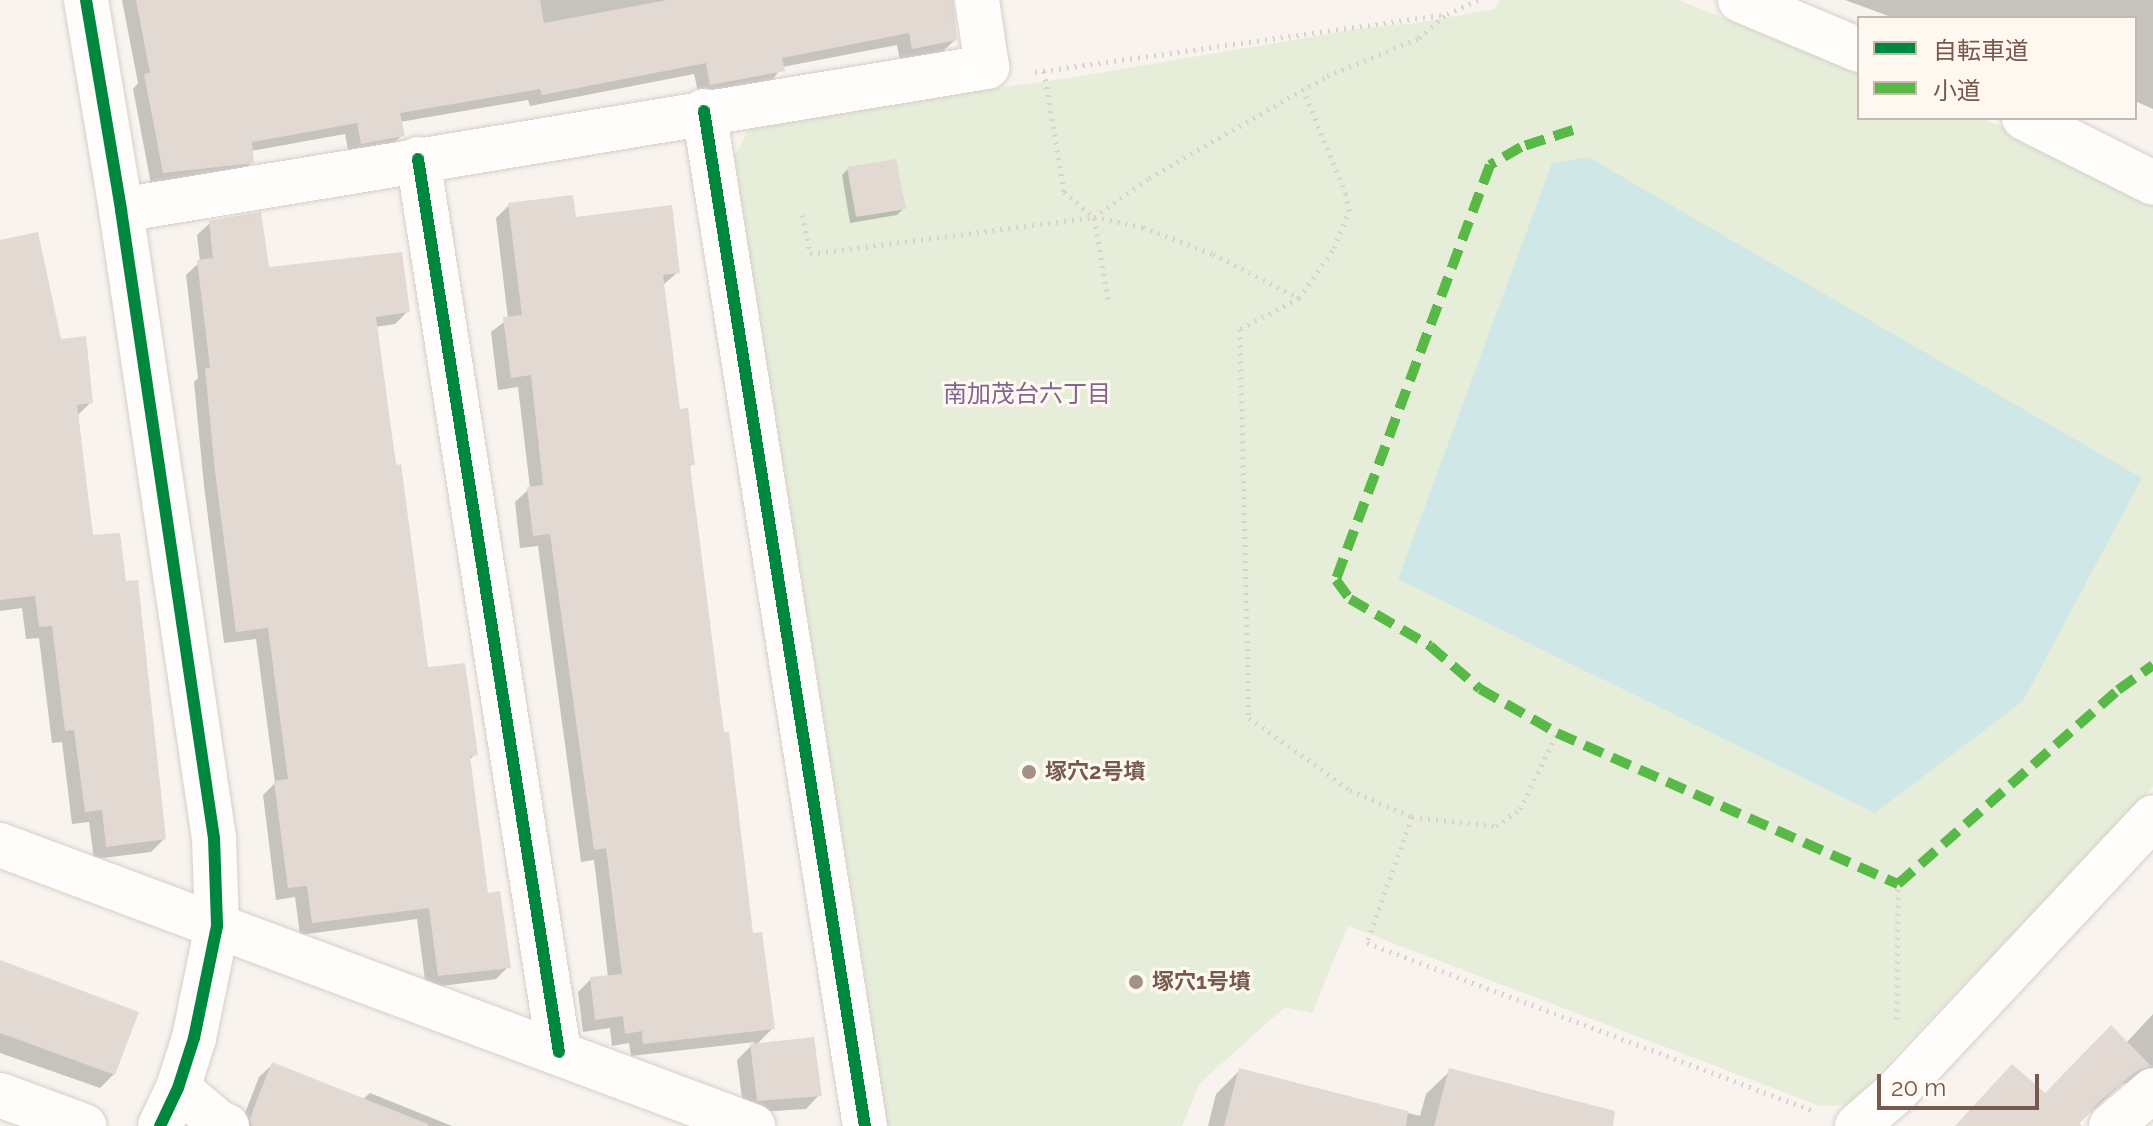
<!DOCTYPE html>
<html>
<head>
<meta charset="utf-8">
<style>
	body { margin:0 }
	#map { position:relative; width:2153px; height:1126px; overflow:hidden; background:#f8f3ee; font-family:Raleway,"Noto Sans JP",sans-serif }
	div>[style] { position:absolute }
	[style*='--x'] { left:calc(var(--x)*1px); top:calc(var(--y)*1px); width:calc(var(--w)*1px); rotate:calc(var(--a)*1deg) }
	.green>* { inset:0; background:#e6eed9 }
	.water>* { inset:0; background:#d0e7e8 }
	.shadow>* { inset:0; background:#0003 }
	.building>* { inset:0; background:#e2d9d3 }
	.path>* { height:5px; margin-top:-2.5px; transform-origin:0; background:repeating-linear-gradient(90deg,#dad2cf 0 2px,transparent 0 8px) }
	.roads { filter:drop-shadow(0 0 2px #d5cfc9) drop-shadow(0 0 2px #d5cfc9) }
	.street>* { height:44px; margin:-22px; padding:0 22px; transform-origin:22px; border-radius:22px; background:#fefdfc }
	.secondary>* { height:44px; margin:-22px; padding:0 22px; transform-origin:22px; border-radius:22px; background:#fefdfc }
	.quiet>* { height:10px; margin-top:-5px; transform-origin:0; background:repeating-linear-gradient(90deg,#58b947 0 20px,transparent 0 30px) }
	.cycleway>* { height:12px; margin:-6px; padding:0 6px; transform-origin:6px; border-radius:6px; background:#00873e }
	.dots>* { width:22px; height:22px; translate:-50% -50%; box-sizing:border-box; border:4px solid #fef8f0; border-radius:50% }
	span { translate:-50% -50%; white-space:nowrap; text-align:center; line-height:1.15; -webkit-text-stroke:6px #fef8f0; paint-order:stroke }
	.poi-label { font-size:22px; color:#765a4e; font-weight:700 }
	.left { translate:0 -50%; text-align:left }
	.neighbourhood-label { font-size:24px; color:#806691 }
	.legend { position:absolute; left:1857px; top:16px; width:280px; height:104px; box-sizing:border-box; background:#fef8f0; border:2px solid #c8b9af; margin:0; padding:10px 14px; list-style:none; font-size:24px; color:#765a4e }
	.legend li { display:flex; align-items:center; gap:16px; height:40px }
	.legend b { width:40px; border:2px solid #c8b9af }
	.scale { position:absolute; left:1877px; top:1074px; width:162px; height:36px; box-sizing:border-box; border:4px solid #765a4e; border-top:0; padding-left:10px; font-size:24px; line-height:28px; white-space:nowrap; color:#765a4e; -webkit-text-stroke:6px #fef8f0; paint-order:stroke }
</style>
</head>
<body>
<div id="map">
	<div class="green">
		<i style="clip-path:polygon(1499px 0,1678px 0,1859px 71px,1859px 118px,1981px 118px,2041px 142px,2153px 204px,2153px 787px,1848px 1105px,1820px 1106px,1348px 926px,1312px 1013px,1285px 1007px,1200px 1083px,1182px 1126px,883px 1126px,866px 985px,734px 157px,753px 121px,1063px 79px,1364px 28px,1416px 23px,1495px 9px)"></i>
	</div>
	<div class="water">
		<i style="clip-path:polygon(1588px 157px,2142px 478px,2023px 701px,1875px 813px,1398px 579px,1552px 163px)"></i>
	</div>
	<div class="shadow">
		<i style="clip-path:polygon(122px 0,948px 0,955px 40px,942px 52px,900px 60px,897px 45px,782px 67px,770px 83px,699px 96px,694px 74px,530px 106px,528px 100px,400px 122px,402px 135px,390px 148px,349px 155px,345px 134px,251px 151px,252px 162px,240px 174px,151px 184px,133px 89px,138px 83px)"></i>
		<i style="clip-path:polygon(1845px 0,2153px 0,2153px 109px,2135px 101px,2135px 18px,1894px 18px)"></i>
		<i style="clip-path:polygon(848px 169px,903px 209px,897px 215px,850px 223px,842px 175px)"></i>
		<i style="clip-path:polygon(509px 205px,574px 219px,678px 272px,663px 285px,678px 411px,693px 464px,688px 468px,723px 734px,752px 935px,773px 1028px,755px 1046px,819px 1095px,806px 1109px,744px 1113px,737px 1060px,755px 1042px,631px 1056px,629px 1043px,612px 1046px,610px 1028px,583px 1032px,578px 992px,591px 979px,608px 977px,594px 860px,581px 862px,538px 546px,520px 548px,515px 502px,530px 488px,518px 387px,498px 390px,491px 332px,508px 319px,496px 218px)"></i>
		<i style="clip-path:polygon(210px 223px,267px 269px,408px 311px,395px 324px,375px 327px,427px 669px,475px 754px,469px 760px,486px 895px,508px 967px,496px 979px,426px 988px,417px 919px,300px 935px,295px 897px,276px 900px,263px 795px,275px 783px,256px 639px,224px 643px,204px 486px,194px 382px,198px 378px,186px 275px,200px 262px,197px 235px)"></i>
		<i style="clip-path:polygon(0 242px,91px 402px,78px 415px,92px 538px,164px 839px,151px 852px,94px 859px,89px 822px,72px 824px,62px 742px,52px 743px,39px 638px,26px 639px,22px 608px,0 611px)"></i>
		<i style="clip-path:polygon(0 963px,114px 1074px,100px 1088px,0 1053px)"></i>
		<i style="clip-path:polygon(2153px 1014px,2153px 1068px,2142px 1079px,2122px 1084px,2075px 1126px,1958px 1126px,2045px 1096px,2126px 1043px)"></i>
		<i style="clip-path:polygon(273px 1064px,362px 1100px,370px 1093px,452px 1126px,240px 1126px,259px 1077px)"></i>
		<i style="clip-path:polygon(1240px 1070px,1420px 1116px,1426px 1094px,1450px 1071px,1605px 1126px,1208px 1126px,1216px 1094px)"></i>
	</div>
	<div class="building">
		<i style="clip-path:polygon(136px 0,540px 0,544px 23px,667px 0,953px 0,957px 40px,912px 49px,909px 33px,782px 58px,785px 71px,710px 85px,706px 63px,542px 95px,540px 89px,400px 113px,405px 136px,361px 144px,357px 123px,252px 142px,254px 163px,163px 173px,144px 74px,150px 73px)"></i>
		<i style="clip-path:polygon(896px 159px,906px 209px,856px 217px,847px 167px)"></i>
		<i style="clip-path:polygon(573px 195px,576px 217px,672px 205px,680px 273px,663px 275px,680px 409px,688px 408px,695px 465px,690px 465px,724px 732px,729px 732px,753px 933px,762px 932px,775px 1029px,643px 1044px,642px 1031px,625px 1034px,623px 1016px,595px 1020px,590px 977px,622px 974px,606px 848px,594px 850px,550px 534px,533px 536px,527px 487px,543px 485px,531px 375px,511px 378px,503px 317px,522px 315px,508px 203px)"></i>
		<i style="clip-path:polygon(261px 212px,269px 267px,402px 252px,410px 312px,376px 317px,396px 465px,401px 464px,428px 667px,465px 663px,478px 755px,470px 756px,488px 893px,500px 891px,511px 968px,438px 976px,429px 908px,312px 923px,307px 886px,288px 888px,274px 781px,288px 779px,268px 628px,236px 632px,215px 472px,205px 368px,210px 368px,197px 260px,213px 258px,209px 221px)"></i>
		<i style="clip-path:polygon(38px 232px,61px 339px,86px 336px,93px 403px,77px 405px,93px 535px,120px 533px,126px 581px,138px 580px,166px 839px,106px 847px,102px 810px,85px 812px,74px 730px,65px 731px,52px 626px,39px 627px,35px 596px,0 600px,0 240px)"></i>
		<i style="clip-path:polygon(0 960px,139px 1012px,115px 1075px,0 1033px)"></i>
		<i style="clip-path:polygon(2111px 1025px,2151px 1066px,2137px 1071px,2100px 1101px,2079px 1124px,2082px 1126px,1955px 1126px,2012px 1064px,2045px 1093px)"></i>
		<i style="clip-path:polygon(814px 1037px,822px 1096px,757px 1101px,750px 1044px)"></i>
		<i style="clip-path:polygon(272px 1062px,428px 1124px,428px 1126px,252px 1126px,250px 1118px)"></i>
		<i style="clip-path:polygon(1239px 1068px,1408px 1111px,1406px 1126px,1224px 1126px)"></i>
		<i style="clip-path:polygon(1449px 1068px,1615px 1111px,1613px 1126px,1434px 1126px)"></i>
	</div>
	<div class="path">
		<i style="--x:1044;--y:71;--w:123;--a:80.6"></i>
		<i style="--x:1064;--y:192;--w:39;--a:40"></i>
		<i style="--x:1035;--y:72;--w:416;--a:-8"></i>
		<i style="--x:1447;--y:14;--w:35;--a:-24"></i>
		<i style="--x:802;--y:215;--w:40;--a:78"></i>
		<i style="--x:810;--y:254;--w:286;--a:-7.4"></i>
		<i style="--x:1094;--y:217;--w:67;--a:-35.3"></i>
		<i style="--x:1149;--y:178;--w:205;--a:-29.8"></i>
		<i style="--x:1327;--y:76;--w:100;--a:-22.4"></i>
		<i style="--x:1419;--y:38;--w:37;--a:-41"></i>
		<i style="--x:1299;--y:298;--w:67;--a:152.3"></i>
		<i style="--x:1240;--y:329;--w:389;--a:88.7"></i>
		<i style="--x:1249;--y:718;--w:124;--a:35.5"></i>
		<i style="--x:1350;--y:790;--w:68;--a:23.5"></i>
		<i style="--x:1412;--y:817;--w:84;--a:6.1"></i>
		<i style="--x:1496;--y:826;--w:29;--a:-35"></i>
		<i style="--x:1520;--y:809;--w:85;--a:-64"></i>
		<i style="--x:1108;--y:299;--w:83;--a:-99.7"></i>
		<i style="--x:1094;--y:217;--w:50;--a:11.5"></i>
		<i style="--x:1143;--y:227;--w:75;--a:21.1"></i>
		<i style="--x:1213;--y:254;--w:97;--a:27.1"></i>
		<i style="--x:1299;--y:298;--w:61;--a:-55"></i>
		<i style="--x:1334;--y:248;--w:40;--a:-68"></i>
		<i style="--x:1349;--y:211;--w:17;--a:-100"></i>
		<i style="--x:1346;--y:194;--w:113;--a:-112.3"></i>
		<i style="--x:1412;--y:817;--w:134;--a:109.7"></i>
		<i style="--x:1367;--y:943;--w:474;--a:20.6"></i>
		<i style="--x:1897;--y:1019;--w:135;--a:-89.6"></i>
	</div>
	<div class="roads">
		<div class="street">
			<i style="--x:86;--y:0;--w:213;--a:80.5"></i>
			<i style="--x:121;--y:210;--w:635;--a:81.58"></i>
			<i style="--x:214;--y:838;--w:88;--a:88"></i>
			<i style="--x:217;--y:926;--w:114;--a:101.6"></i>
			<i style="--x:194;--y:1038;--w:52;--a:107.7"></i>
			<i style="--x:178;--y:1088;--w:42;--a:115.3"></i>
			<i style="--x:1740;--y:0;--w:129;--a:22.8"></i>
			<i style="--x:704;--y:111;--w:1028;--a:80.99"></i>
			<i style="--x:2024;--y:118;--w:144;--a:26.7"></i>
			<i style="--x:418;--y:159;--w:904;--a:81.03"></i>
			<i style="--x:121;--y:210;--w:878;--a:-9.38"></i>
			<i style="--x:987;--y:67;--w:68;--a:-98.5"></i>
			<i style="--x:0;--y:845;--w:804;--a:20.46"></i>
			<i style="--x:178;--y:1088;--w:52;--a:40.4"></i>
			<i style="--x:218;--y:1122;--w:10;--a:24"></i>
			<i style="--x:1857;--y:1126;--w:52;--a:-41.1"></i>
			<i style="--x:1896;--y:1092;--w:376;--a:-46.9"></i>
			<i style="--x:2111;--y:1126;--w:55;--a:-40.6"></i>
		</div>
		<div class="secondary">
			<i style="--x:0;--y:1095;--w:90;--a:20.3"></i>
		</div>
	</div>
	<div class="quiet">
		<i style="--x:1573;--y:130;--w:55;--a:161.9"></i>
		<i style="--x:1521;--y:147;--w:36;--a:150"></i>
		<i style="--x:1490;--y:165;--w:443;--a:110.4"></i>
		<i style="--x:1336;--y:580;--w:24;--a:54"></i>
		<i style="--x:1350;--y:599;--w:93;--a:30.4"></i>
		<i style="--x:1430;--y:646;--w:66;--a:40.7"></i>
		<i style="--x:1480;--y:689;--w:89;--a:29.7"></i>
		<i style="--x:1557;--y:733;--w:373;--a:23.9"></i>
		<i style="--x:1898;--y:884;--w:293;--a:-41.4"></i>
		<i style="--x:2118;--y:690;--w:43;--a:-35.5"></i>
	</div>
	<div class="cycleway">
		<i style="--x:86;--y:0;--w:213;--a:80.5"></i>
		<i style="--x:121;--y:210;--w:635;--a:81.58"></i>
		<i style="--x:214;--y:838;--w:88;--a:88"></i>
		<i style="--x:217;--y:926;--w:114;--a:101.6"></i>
		<i style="--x:194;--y:1038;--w:52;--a:107.7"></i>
		<i style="--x:178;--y:1088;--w:42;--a:115.3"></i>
		<i style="--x:704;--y:111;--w:1028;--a:80.99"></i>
		<i style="--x:418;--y:159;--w:904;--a:81.03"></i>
	</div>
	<div class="dots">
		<i style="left:1029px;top:772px;background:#a49086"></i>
		<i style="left:1136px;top:982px;background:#a49086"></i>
	</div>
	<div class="poi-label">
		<span class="left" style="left:1045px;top:772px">塚穴2号墳</span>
		<span class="left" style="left:1152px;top:982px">塚穴1号墳</span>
	</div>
	<div class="neighbourhood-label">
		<span style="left:1027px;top:394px">南加茂台六丁目</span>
	</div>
	<ul class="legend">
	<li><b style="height:10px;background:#00873e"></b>自転車道</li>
	<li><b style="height:10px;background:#58b947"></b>小道</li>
	</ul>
	<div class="scale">20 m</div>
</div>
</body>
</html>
